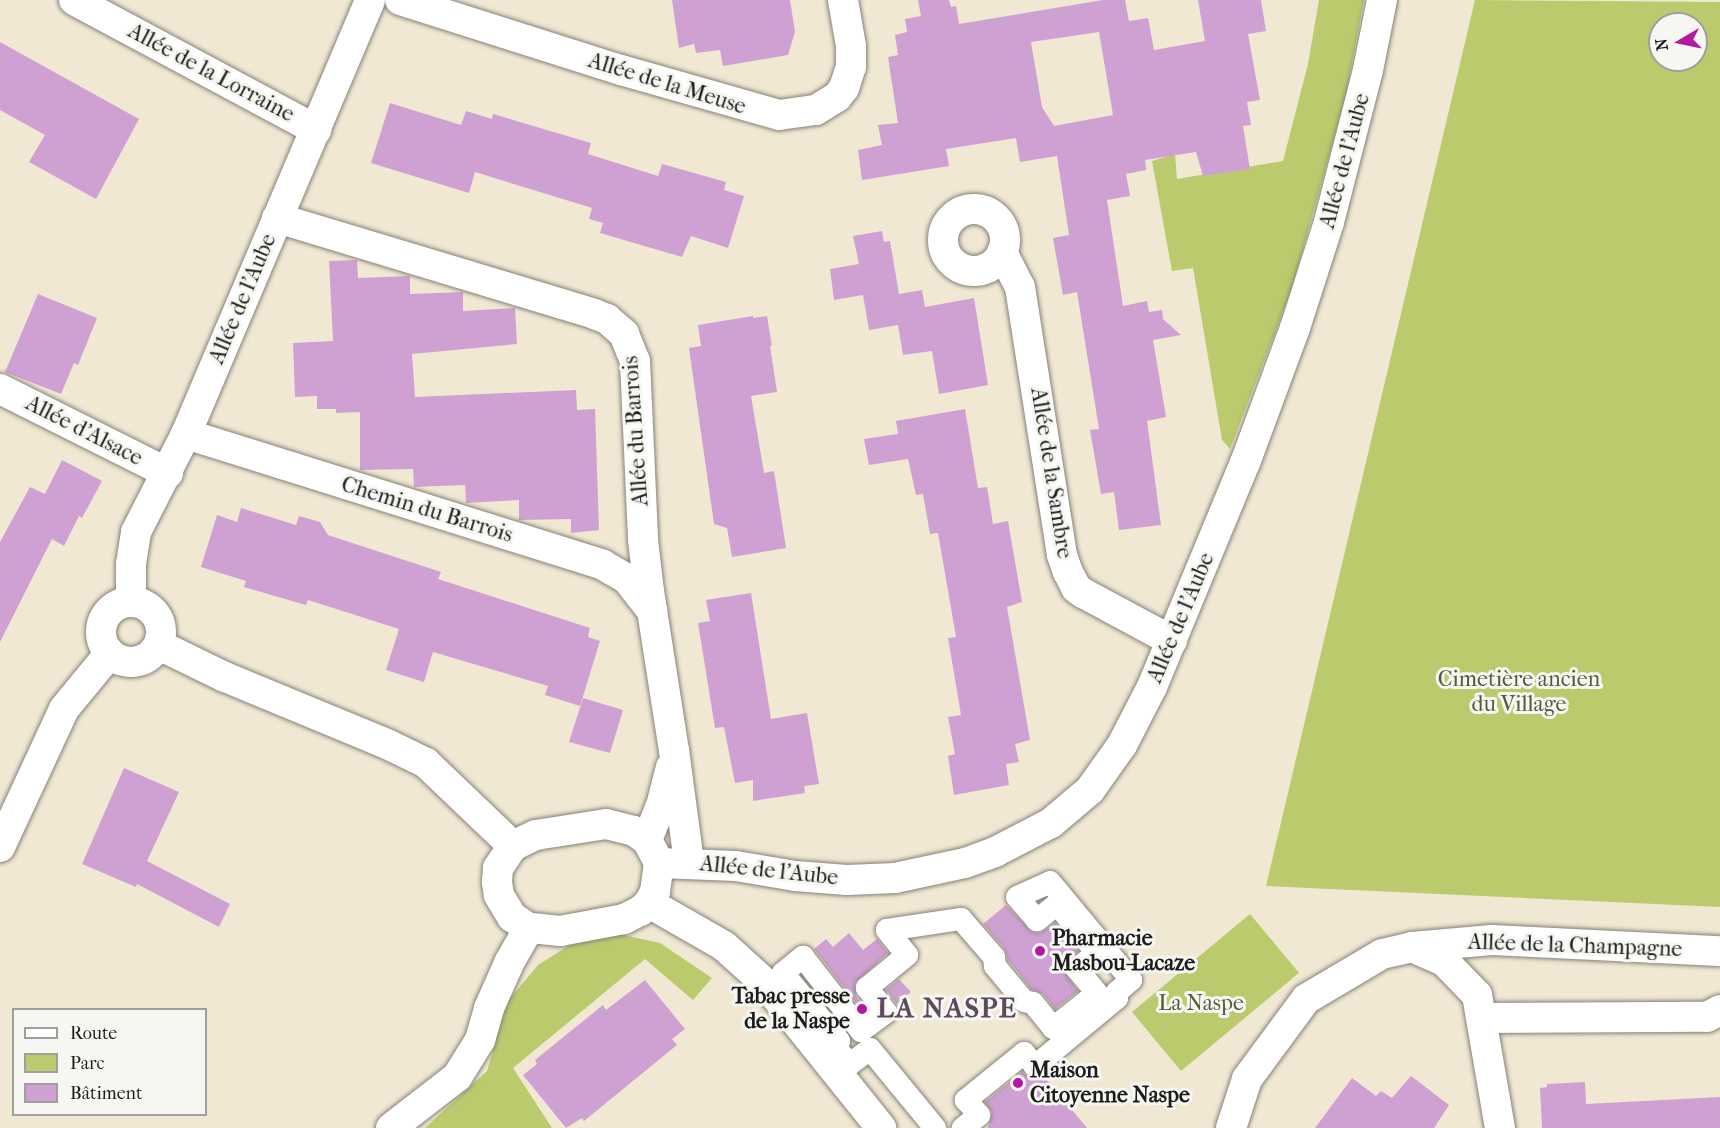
<!DOCTYPE html>
<html>
<head>
<meta charset="utf-8">
<style>
	body { margin:0 }
	#map { position:relative; width:1720px; height:1128px; overflow:hidden; background:#f1e8d4; font-family:"IM FELL French Canon",serif }
	div>[style] { position:absolute }
	[style*='--x'] { left:calc(var(--x)*1px); top:calc(var(--y)*1px); width:calc(var(--w)*1px); rotate:calc(var(--a)*1deg) }
	.green>* { inset:0; background:#bbca6d }
	.building>* { inset:0; background:#cfa1d2 }
	.roads { filter:drop-shadow(0 0 2px #868278) drop-shadow(0 0 2px #868278) }
	.pedestrian>* { height:22px; margin:-11px; padding:0 11px; transform-origin:11px; border-radius:11px; background:#fff }
	.minor>* { height:30px; margin:-15px; padding:0 15px; transform-origin:15px; border-radius:15px; background:#fff }
	.minor>.ring { margin:-15px; padding:0; box-sizing:content-box; background:none; border:30px solid #fff; border-radius:50% }
	.dots>* { width:16px; height:16px; translate:-50% -50%; box-sizing:border-box; border:3px solid #f6f6f2; border-radius:50% }
	span { translate:-50% -50%; white-space:nowrap; text-align:center; line-height:1.15; -webkit-text-stroke:6px #f6f6f2; paint-order:stroke }
	.street-label { font-size:22px; color:#1c1c1c }
	.park-label { font-size:22px; color:#545938 }
	.poi-label { font-size:22px; color:#1c1c1c; font-weight:700 }
	.left { translate:0 -50%; text-align:left }
	.right { translate:-100% -50%; text-align:right }
	.district-label { font-size:28px; color:#5b4b5c; font-weight:700; letter-spacing:1.5px }
	.legend { position:absolute; left:12px; top:1008px; width:195px; height:108px; box-sizing:border-box; background:#f6f6f2; border:2px solid #9f9f9c; margin:0; padding:8px 10px; list-style:none; font-size:18px; color:#1c1c1c }
	.legend li { display:flex; align-items:center; gap:12px; height:30px }
	.legend b { width:30px; border:2px solid #9f9f9c }
	.north { position:absolute; left:1648px; top:12px; width:60px; height:60px; box-sizing:border-box; background:#f6f6f2; border:2px solid #9f9f9c; border-radius:50%; rotate:261deg; font-size:16px; font-weight:700; line-height:24px; text-align:center; color:#1c1c1c }
	.north::after { content:''; display:block; margin:auto; width:21px; height:27px; background:#b5179e; clip-path:polygon(50% 0,100% 100%,50% 72%,0 100%) }
</style>
</head>
<body>
<div id="map">
	<div class="green">
		<i style="clip-path:polygon(1319px 0,1364px 0,1346px 95px,1292px 288px,1230px 449px,1222px 440px,1193px 268px,1172px 271px,1152px 161px,1175px 154px,1177px 179px,1283px 161px,1308px 64px)"></i>
		<i style="clip-path:polygon(evenodd,1475px 0,1720px 2px,1720px 907px,1266px 886px,1475px 0,1660px 24px,1696px 24px,1696px 60px,1660px 60px,1660px 24px)"></i>
		<i style="clip-path:polygon(1250px 914px,1299px 973px,1181px 1071px,1132px 1012px)"></i>
		<i style="clip-path:polygon(614px 933px,660px 943px,712px 978px,693px 1000px,645px 959px,513px 1068px,552px 1128px,425px 1128px,487px 1071px,507px 1002px,538px 965px,568px 946px)"></i>
	</div>
	<div class="building">
		<i style="clip-path:polygon(672px 0,790px 0,795px 32px,788px 55px,723px 66px,720px 50px,696px 53px,694px 44px,679px 48px)"></i>
		<i style="clip-path:polygon(evenodd,918px 0,949px 0,951px 7px,956px 6px,959px 24px,1103px 0,1125px 0,1129px 21px,1148px 18px,1154px 50px,1205px 41px,1198px 0,1261px 0,1266px 31px,1248px 34px,1260px 100px,1247px 102px,1251px 125px,1243px 126px,1250px 169px,1203px 176px,1196px 152px,1145px 160px,1146px 170px,1126px 174px,1130px 196px,1107px 200px,1123px 306px,1147px 301px,1149px 312px,1162px 310px,1163px 319px,1181px 335px,1153px 340px,1166px 417px,1147px 421px,1161px 525px,1119px 530px,1114px 492px,1101px 494px,1090px 430px,1099px 429px,1077px 292px,1063px 295px,1053px 238px,1069px 235px,1057px 156px,1020px 162px,1016px 138px,946px 149px,949px 166px,862px 180px,858px 150px,882px 145px,878px 125px,898px 123px,888px 57px,898px 55px,895px 35px,907px 32px,905px 19px,921px 16px,918px 0,1099px 32px,1113px 115px,1054px 126px,1042px 107px,1031px 42px,1099px 32px)"></i>
		<i style="clip-path:polygon(0 42px,139px 119px,96px 199px,29px 162px,45px 135px,0 110px)"></i>
		<i style="clip-path:polygon(390px 103px,461px 125px,466px 111px,492px 119px,493px 114px,591px 143px,588px 154px,658px 176px,662px 164px,726px 182px,724px 190px,744px 196px,728px 248px,691px 236px,682px 257px,600px 233px,603px 223px,589px 219px,592px 208px,475px 172px,469px 193px,371px 163px)"></i>
		<i style="clip-path:polygon(882px 231px,884px 242px,890px 241px,899px 294px,922px 290px,925px 307px,974px 298px,988px 385px,939px 394px,932px 351px,903px 355px,898px 325px,869px 330px,863px 295px,834px 300px,830px 269px,859px 264px,853px 236px)"></i>
		<i style="clip-path:polygon(357px 260px,358px 278px,410px 276px,410px 294px,463px 292px,463px 311px,515px 308px,517px 344px,412px 354px,415px 397px,576px 390px,577px 410px,595px 409px,599px 530px,571px 533px,571px 519px,519px 520px,519px 500px,466px 503px,465px 485px,414px 487px,413px 469px,360px 470px,360px 412px,336px 413px,336px 409px,317px 409px,317px 396px,295px 397px,293px 343px,333px 341px,329px 261px)"></i>
		<i style="clip-path:polygon(38px 294px,97px 318px,78px 365px,74px 363px,61px 394px,5px 372px)"></i>
		<i style="clip-path:polygon(753px 316px,753px 318px,767px 316px,772px 346px,770px 346px,777px 392px,751px 396px,764px 473px,774px 471px,786px 548px,732px 557px,727px 528px,714px 524px,689px 348px,701px 346px,698px 325px)"></i>
		<i style="clip-path:polygon(965px 409px,978px 488px,987px 487px,993px 524px,1008px 521px,1022px 602px,1007px 607px,1030px 740px,1015px 744px,1019px 762px,1006px 764px,1009px 785px,954px 795px,948px 756px,955px 754px,948px 717px,961px 715px,948px 638px,956px 637px,938px 533px,930px 534px,923px 494px,916px 495px,908px 459px,869px 465px,864px 439px,898px 434px,896px 421px)"></i>
		<i style="clip-path:polygon(62px 460px,102px 481px,82px 518px,79px 516px,64px 546px,52px 539px,0 642px,0 542px,30px 487px,45px 494px)"></i>
		<i style="clip-path:polygon(241px 508px,296px 525px,299px 516px,320px 522px,328px 535px,441px 572px,438px 579px,590px 628px,588px 637px,600px 641px,580px 706px,545px 695px,548px 686px,433px 652px,424px 682px,386px 670px,399px 629px,308px 600px,306px 605px,244px 587px,246px 581px,201px 567px,217px 515px,237px 522px)"></i>
		<i style="clip-path:polygon(751px 593px,771px 719px,807px 713px,819px 784px,804px 786px,805px 793px,753px 801px,753px 780px,735px 783px,724px 727px,715px 728px,698px 623px,710px 621px,706px 600px)"></i>
		<i style="clip-path:polygon(583px 698px,623px 710px,610px 753px,569px 742px)"></i>
		<i style="clip-path:polygon(124px 768px,179px 792px,147px 861px,230px 904px,219px 927px,137px 884px,136px 887px,82px 864px)"></i>
		<i style="clip-path:polygon(1006px 905px,1032px 932px,1040px 933px,1055px 923px,1078px 951px,1065px 964px,1064px 971px,1078px 991px,1055px 1009px,1043px 994px,1031px 989px,1008px 960px,1004px 948px,983px 924px)"></i>
		<i style="clip-path:polygon(849px 933px,863px 950px,877px 939px,888px 953px,855px 983px,856px 996px,867px 1010px,863px 1012px,814px 949px,826px 939px,833px 947px)"></i>
		<i style="clip-path:polygon(899px 979px,911px 992px,897px 1004px,886px 990px)"></i>
		<i style="clip-path:polygon(645px 980px,685px 1029px,672px 1039px,677px 1045px,584px 1121px,582px 1118px,566px 1128px,523px 1075px,537px 1064px,535px 1060px,603px 1005px,606px 1010px)"></i>
		<i style="clip-path:polygon(1022px 1072px,1031px 1079px,1044px 1076px,1087px 1128px,988px 1128px,992px 1113px,985px 1102px)"></i>
		<i style="clip-path:polygon(1411px 1076px,1449px 1105px,1434px 1128px,1315px 1128px,1352px 1078px,1376px 1096px,1381px 1091px,1392px 1098px)"></i>
		<i style="clip-path:polygon(1585px 1082px,1586px 1104px,1720px 1097px,1720px 1128px,1542px 1128px,1540px 1088px,1547px 1087px,1547px 1084px)"></i>
	</div>
	<div class="roads">
		<div class="pedestrian">
			<i style="--x:935;--y:1128;--w:102;--a:-129.4"></i>
			<i style="--x:870;--y:1049;--w:25;--a:143"></i>
			<i style="--x:850;--y:1064;--w:24;--a:-132"></i>
			<i style="--x:834;--y:1046;--w:7;--a:-45"></i>
			<i style="--x:839;--y:1041;--w:88;--a:-129.5"></i>
			<i style="--x:783;--y:973;--w:26;--a:-39"></i>
			<i style="--x:803;--y:957;--w:94;--a:51.9"></i>
			<i style="--x:861;--y:1031;--w:31;--a:-37"></i>
			<i style="--x:886;--y:1012;--w:31;--a:-128"></i>
			<i style="--x:867;--y:988;--w:52;--a:-39.5"></i>
			<i style="--x:907;--y:955;--w:32;--a:-129"></i>
			<i style="--x:887;--y:930;--w:75;--a:-8.5"></i>
			<i style="--x:961;--y:919;--w:50;--a:49"></i>
			<i style="--x:994;--y:957;--w:9;--a:84"></i>
			<i style="--x:995;--y:966;--w:45;--a:50.4"></i>
			<i style="--x:1024;--y:1001;--w:9;--a:13"></i>
			<i style="--x:1033;--y:1003;--w:32;--a:51"></i>
			<i style="--x:1053;--y:1028;--w:56;--a:-38.5"></i>
			<i style="--x:1097;--y:993;--w:31;--a:-130"></i>
			<i style="--x:1077;--y:969;--w:26;--a:-39"></i>
			<i style="--x:1097;--y:953;--w:63;--a:-129.2"></i>
			<i style="--x:1057;--y:904;--w:26;--a:141"></i>
			<i style="--x:1037;--y:920;--w:30;--a:-131"></i>
			<i style="--x:1017;--y:897;--w:36;--a:-24"></i>
			<i style="--x:1050;--y:882;--w:127;--a:50.4"></i>
			<i style="--x:1131;--y:980;--w:18;--a:139"></i>
			<i style="--x:1117;--y:992;--w:6;--a:90"></i>
			<i style="--x:1117;--y:998;--w:107;--a:140.3"></i>
			<i style="--x:1035;--y:1066;--w:17;--a:-130"></i>
			<i style="--x:1024;--y:1053;--w:75;--a:141"></i>
			<i style="--x:966;--y:1100;--w:20;--a:49"></i>
			<i style="--x:979;--y:1115;--w:21;--a:141"></i>
		</div>
		<div class="minor">
			<i style="--x:74;--y:0;--w:275;--a:28.2"></i>
			<i style="--x:400;--y:0;--w:232;--a:17.6"></i>
			<i style="--x:621;--y:70;--w:164;--a:15.9"></i>
			<i style="--x:779;--y:115;--w:37;--a:-8"></i>
			<i style="--x:816;--y:110;--w:25;--a:-32"></i>
			<i style="--x:837;--y:97;--w:11;--a:-52"></i>
			<i style="--x:844;--y:88;--w:22;--a:-72"></i>
			<i style="--x:851;--y:67;--w:21;--a:-90"></i>
			<i style="--x:851;--y:46;--w:47;--a:-99.9"></i>
			<i class="ring" style="left:943px;top:209px;width:32px;height:32px"></i>
			<i style="--x:277;--y:218;--w:331;--a:16.8"></i>
			<i style="--x:594;--y:314;--w:14;--a:21"></i>
			<i style="--x:607;--y:319;--w:23;--a:41"></i>
			<i style="--x:624;--y:334;--w:29;--a:68"></i>
			<i style="--x:635;--y:361;--w:179;--a:87.4"></i>
			<i style="--x:643;--y:540;--w:51;--a:83.3"></i>
			<i style="--x:649;--y:591;--w:161;--a:81.1"></i>
			<i style="--x:674;--y:750;--w:113;--a:82.4"></i>
			<i style="--x:1002;--y:252;--w:39;--a:63"></i>
			<i style="--x:1020;--y:287;--w:271;--a:81.1"></i>
			<i style="--x:1062;--y:555;--w:18;--a:71"></i>
			<i style="--x:1068;--y:572;--w:18;--a:63"></i>
			<i style="--x:1076;--y:588;--w:9;--a:36"></i>
			<i style="--x:1083;--y:593;--w:101;--a:28.3"></i>
			<i style="--x:0;--y:389;--w:188;--a:26.6"></i>
			<i style="--x:186;--y:434;--w:437;--a:17.4"></i>
			<i style="--x:603;--y:565;--w:28;--a:30"></i>
			<i style="--x:627;--y:579;--w:41;--a:52"></i>
			<i style="--x:131;--y:601;--w:37;--a:-90"></i>
			<i style="--x:131;--y:564;--w:32;--a:-81"></i>
			<i style="--x:136;--y:532;--w:110;--a:-63"></i>
			<i style="--x:186;--y:434;--w:471;--a:-67"></i>
			<i class="ring" style="left:101px;top:602px;width:30px;height:30px"></i>
			<i style="--x:159;--y:645;--w:73;--a:25.9"></i>
			<i style="--x:225;--y:677;--w:175;--a:22.5"></i>
			<i style="--x:387;--y:744;--w:43;--a:26"></i>
			<i style="--x:426;--y:763;--w:120;--a:43.7"></i>
			<i style="--x:606;--y:824;--w:29;--a:14"></i>
			<i style="--x:634;--y:831;--w:16;--a:35"></i>
			<i style="--x:647;--y:840;--w:26;--a:62"></i>
			<i style="--x:659;--y:863;--w:29;--a:98"></i>
			<i style="--x:655;--y:892;--w:13;--a:119"></i>
			<i style="--x:649;--y:903;--w:12;--a:138"></i>
			<i style="--x:640;--y:911;--w:18;--a:153"></i>
			<i style="--x:624;--y:919;--w:65;--a:169.4"></i>
			<i style="--x:560;--y:931;--w:31;--a:-174"></i>
			<i style="--x:529;--y:928;--w:20;--a:-147"></i>
			<i style="--x:512;--y:917;--w:26;--a:-121"></i>
			<i style="--x:499;--y:895;--w:13;--a:-99"></i>
			<i style="--x:497;--y:882;--w:14;--a:-86"></i>
			<i style="--x:498;--y:868;--w:27;--a:-56"></i>
			<i style="--x:513;--y:846;--w:25;--a:-26"></i>
			<i style="--x:536;--y:835;--w:71;--a:-8.9"></i>
			<i style="--x:647;--y:840;--w:37;--a:-68"></i>
			<i style="--x:661;--y:806;--w:40;--a:-75.6"></i>
			<i style="--x:0;--y:847;--w:152;--a:-65.1"></i>
			<i style="--x:64;--y:709;--w:72;--a:-50.6"></i>
			<i style="--x:659;--y:863;--w:77;--a:2.2"></i>
			<i style="--x:736;--y:866;--w:60;--a:9.6"></i>
			<i style="--x:795;--y:876;--w:52;--a:4.4"></i>
			<i style="--x:847;--y:880;--w:48;--a:-2.4"></i>
			<i style="--x:895;--y:878;--w:72;--a:-12.1"></i>
			<i style="--x:965;--y:863;--w:32;--a:-20"></i>
			<i style="--x:995;--y:852;--w:63;--a:-27.4"></i>
			<i style="--x:1051;--y:823;--w:51;--a:-40.2"></i>
			<i style="--x:1090;--y:790;--w:55;--a:-54.6"></i>
			<i style="--x:1122;--y:745;--w:65;--a:-62.7"></i>
			<i style="--x:1152;--y:687;--w:243;--a:-67.5"></i>
			<i style="--x:1245;--y:463;--w:144;--a:-69.7"></i>
			<i style="--x:1295;--y:328;--w:111;--a:-72.2"></i>
			<i style="--x:1329;--y:222;--w:157;--a:-75.6"></i>
			<i style="--x:1368;--y:70;--w:71;--a:-78.7"></i>
			<i style="--x:649;--y:903;--w:86;--a:29.8"></i>
			<i style="--x:724;--y:946;--w:55;--a:42.1"></i>
			<i style="--x:765;--y:983;--w:186;--a:51.3"></i>
			<i style="--x:1412;--y:947;--w:36;--a:24"></i>
			<i style="--x:1445;--y:962;--w:46;--a:45.9"></i>
			<i style="--x:1477;--y:995;--w:135;--a:80.2"></i>
			<i style="--x:1482;--y:1018;--w:225;--a:-0.3"></i>
			<i style="--x:1707;--y:1017;--w:15;--a:-28"></i>
			<i style="--x:391;--y:1128;--w:83;--a:-37.7"></i>
			<i style="--x:457;--y:1077;--w:44;--a:-58.1"></i>
			<i style="--x:480;--y:1040;--w:33;--a:-74"></i>
			<i style="--x:489;--y:1008;--w:51;--a:-65.9"></i>
			<i style="--x:510;--y:961;--w:38;--a:-60"></i>
			<i style="--x:1231;--y:1128;--w:52;--a:-71.9"></i>
			<i style="--x:1247;--y:1079;--w:99;--a:-53.6"></i>
			<i style="--x:1306;--y:999;--w:88;--a:-30.6"></i>
			<i style="--x:1382;--y:954;--w:31;--a:-13"></i>
			<i style="--x:1412;--y:947;--w:80;--a:-5"></i>
			<i style="--x:1492;--y:940;--w:228;--a:2.8"></i>
		</div>
	</div>
	<div class="dots">
		<i style="left:1040px;top:951px;background:#b5179e"></i>
		<i style="left:862px;top:1009px;background:#b5179e"></i>
		<i style="left:1018px;top:1083px;background:#b5179e"></i>
	</div>
	<div class="street-label">
		<span style="left:211px;top:73px;rotate:28deg">Allée de la Lorraine</span>
		<span style="left:667px;top:84px;rotate:17deg">Allée de la Meuse</span>
		<span style="left:1345px;top:161px;rotate:-75deg">Allée de l'Aube</span>
		<span style="left:243px;top:299px;rotate:-67deg">Allée de l'Aube</span>
		<span style="left:84px;top:431px;rotate:27deg">Allée d'Alsace</span>
		<span style="left:636px;top:431px;rotate:-94deg">Allée du Barrois</span>
		<span style="left:1051px;top:473px;rotate:81deg">Allée de la Sambre</span>
		<span style="left:427px;top:510px;rotate:17deg">Chemin du Barrois</span>
		<span style="left:1181px;top:618px;rotate:-67deg">Allée de l'Aube</span>
		<span style="left:769px;top:871px;rotate:6deg">Allée de l'Aube</span>
		<span style="left:1575px;top:946px;rotate:2deg">Allée de la Champagne</span>
	</div>
	<div class="park-label">
		<span style="left:1519px;top:692px">Cimetière ancien<br>du Village</span>
		<span style="left:1201px;top:1004px">La Naspe</span>
	</div>
	<div class="poi-label">
		<span class="left" style="left:1052px;top:951px">Pharmacie<br>Masbou-Lacaze</span>
		<span class="right" style="left:850px;top:1009px">Tabac presse<br>de la Naspe</span>
		<span class="left" style="left:1030px;top:1083px">Maison<br>Citoyenne Naspe</span>
	</div>
	<div class="district-label">
		<span style="left:947px;top:1008px">LA NASPE</span>
	</div>
	<ul class="legend">
	<li><b style="height:8px;background:#fff"></b>Route</li>
	<li><b style="height:16px;background:#bbca6d"></b>Parc</li>
	<li><b style="height:16px;background:#cfa1d2"></b>Bâtiment</li>
	</ul>
	<div class="north">N</div>
</div>
</body>
</html>
